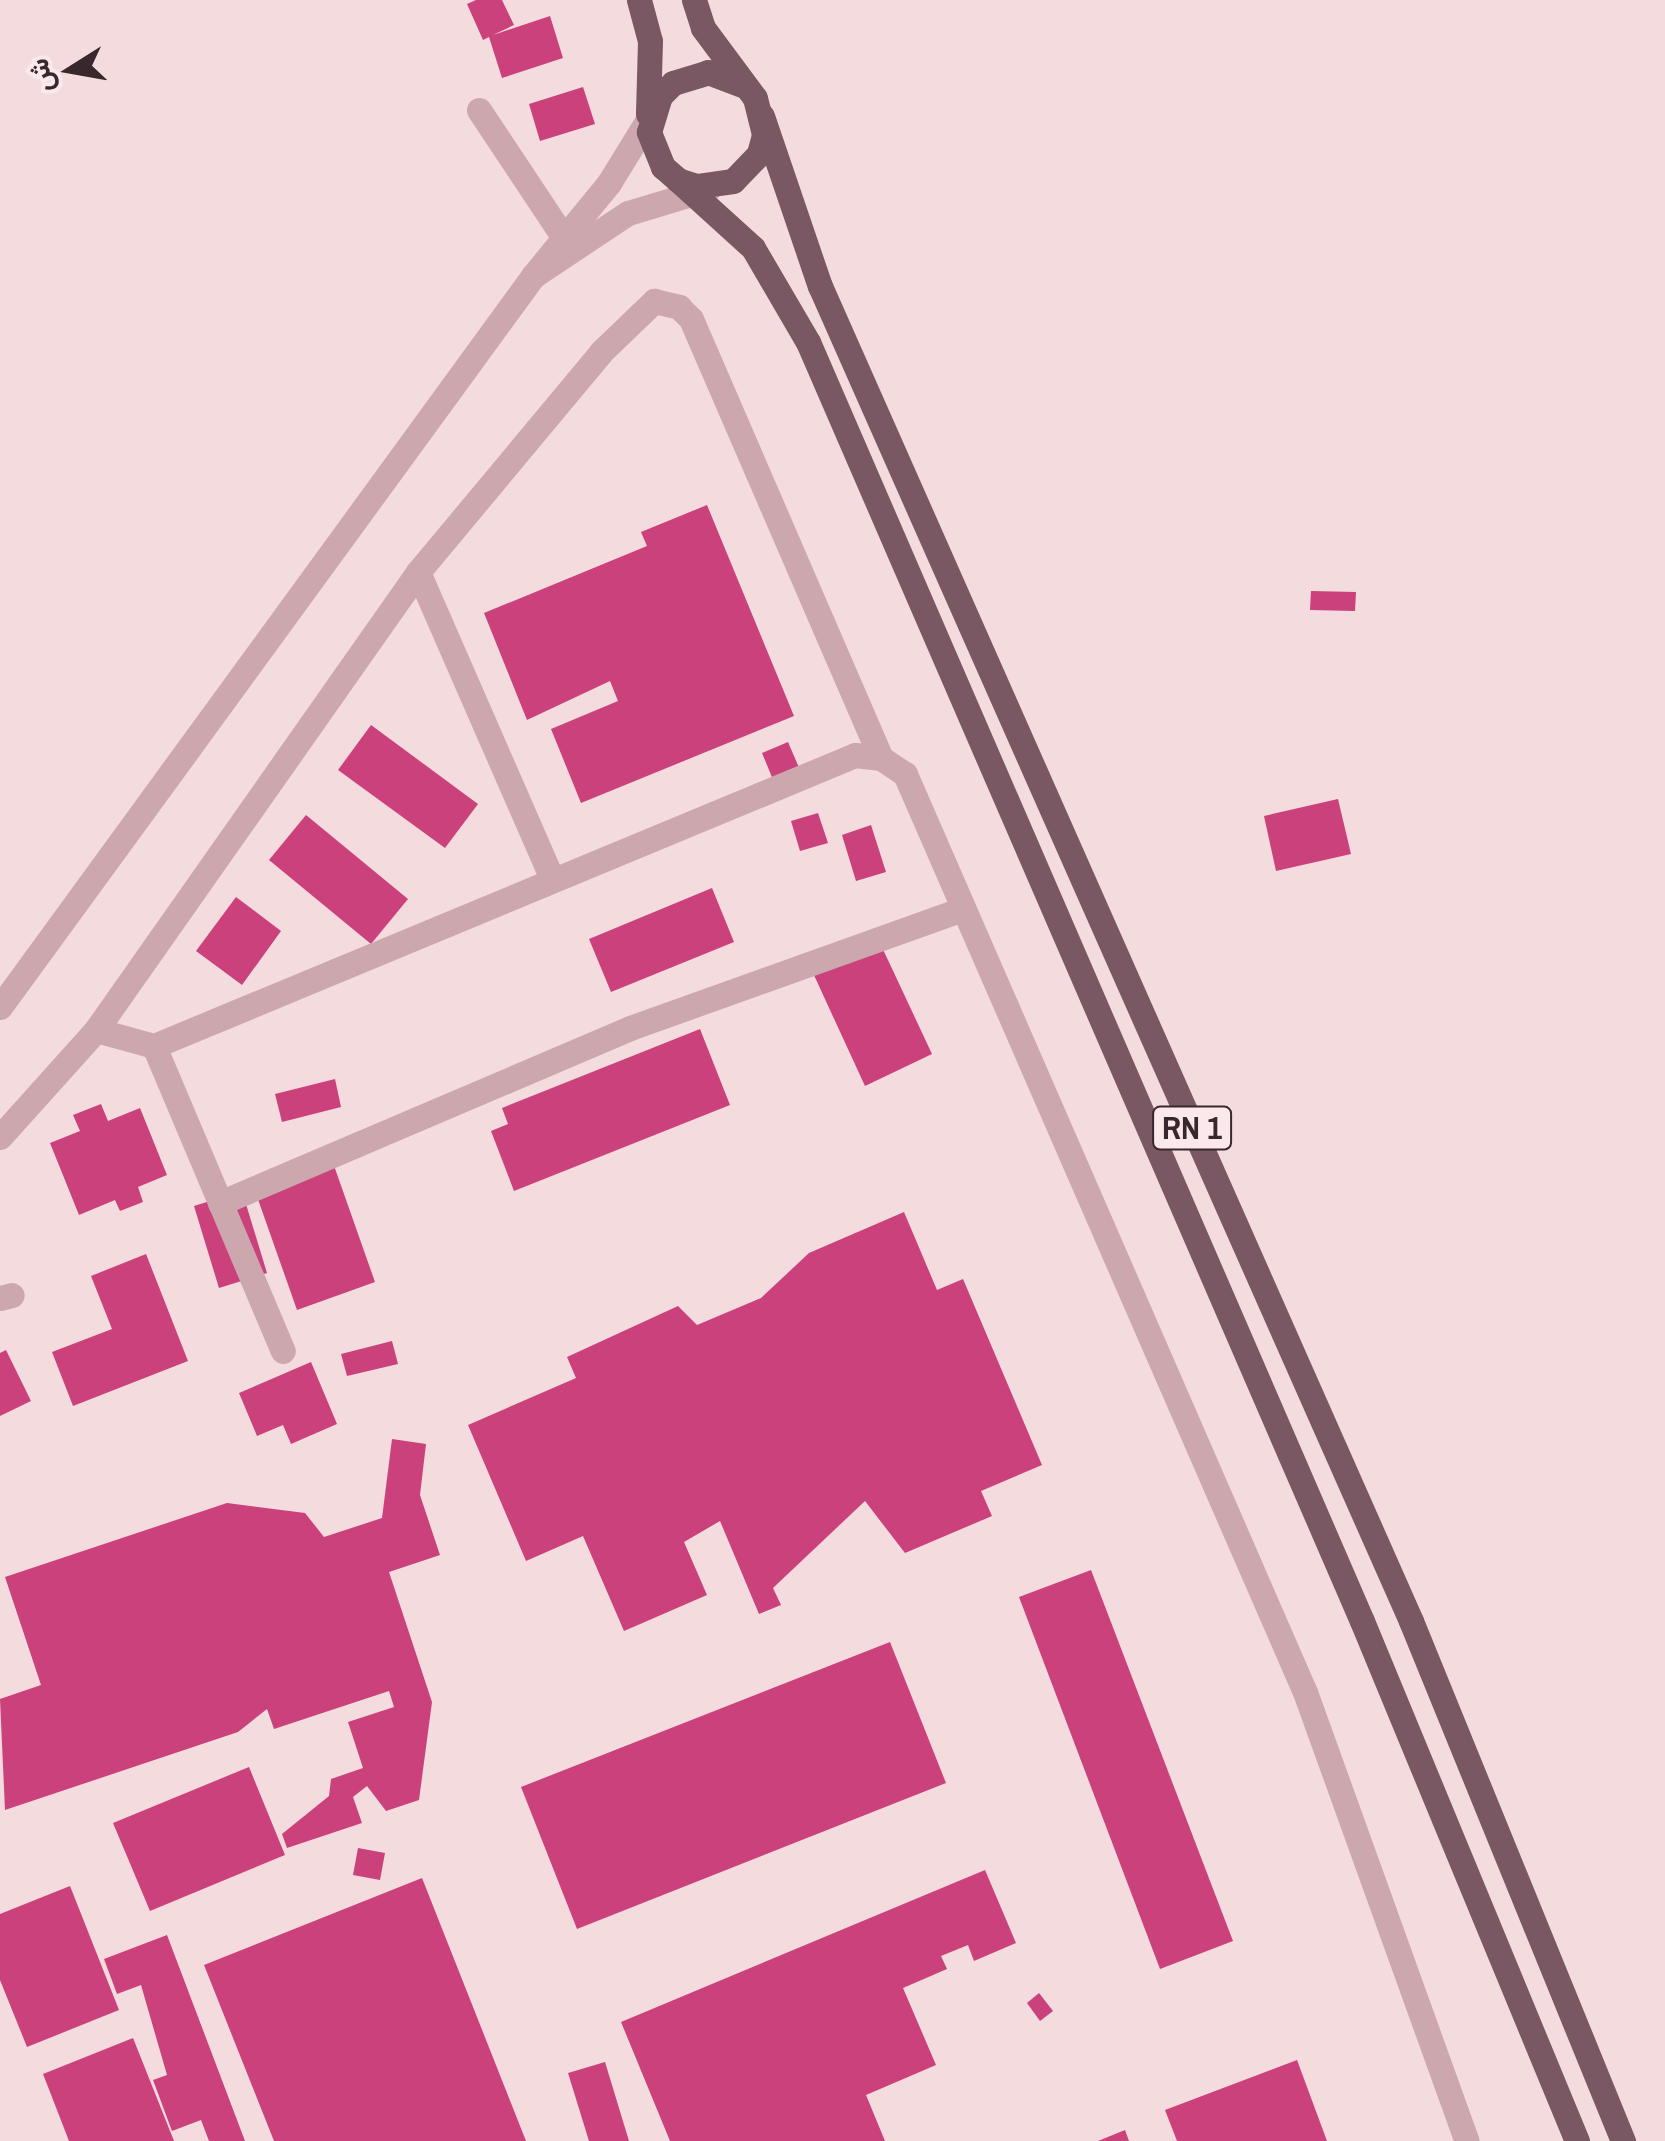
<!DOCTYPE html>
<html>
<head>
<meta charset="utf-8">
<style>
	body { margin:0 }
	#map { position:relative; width:1665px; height:2141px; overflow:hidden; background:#f3dbde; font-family:"Archivo Narrow",Vazirmatn,sans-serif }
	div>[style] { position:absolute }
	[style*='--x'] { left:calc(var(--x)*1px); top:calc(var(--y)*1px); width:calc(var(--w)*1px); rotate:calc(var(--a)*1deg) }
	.building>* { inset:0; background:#cb417b }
	.minor>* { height:25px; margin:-12.5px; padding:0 12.5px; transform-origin:12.5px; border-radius:12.5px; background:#cca7ae }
	.major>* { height:25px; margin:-12.5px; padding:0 12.5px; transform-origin:12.5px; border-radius:12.5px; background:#7a5863 }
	span { translate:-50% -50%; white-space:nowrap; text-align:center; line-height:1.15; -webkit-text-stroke:10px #fae8ea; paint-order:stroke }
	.shield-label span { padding:2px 8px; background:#fae8ea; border:2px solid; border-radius:8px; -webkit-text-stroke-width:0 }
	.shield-label { font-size:32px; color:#38282d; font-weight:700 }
	.north { position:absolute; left:20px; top:20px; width:100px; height:100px; -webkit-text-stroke:8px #fae8ea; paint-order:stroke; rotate:259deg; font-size:28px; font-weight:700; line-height:40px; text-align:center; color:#38282d }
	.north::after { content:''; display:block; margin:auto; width:35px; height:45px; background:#38282d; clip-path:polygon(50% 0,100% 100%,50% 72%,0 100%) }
</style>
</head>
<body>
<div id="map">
	<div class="building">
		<i style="clip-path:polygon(476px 0,502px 0,514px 25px,493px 35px,550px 16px,563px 58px,502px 78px,489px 37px,483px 40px,467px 4px)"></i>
		<i style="clip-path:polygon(583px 87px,595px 124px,540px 141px,529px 104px)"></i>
		<i style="clip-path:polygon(707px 505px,794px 716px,581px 803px,551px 729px,618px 701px,610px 681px,527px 720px,484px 613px,647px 546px,641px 532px)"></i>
		<i style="clip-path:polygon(1311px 591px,1356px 592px,1355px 611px,1310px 610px)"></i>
		<i style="clip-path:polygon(371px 725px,478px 804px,445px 848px,338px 770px)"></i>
		<i style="clip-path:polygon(788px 742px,800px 770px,774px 782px,762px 753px)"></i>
		<i style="clip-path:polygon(1338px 799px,1351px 854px,1276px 871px,1264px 816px)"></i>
		<i style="clip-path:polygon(818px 813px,828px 843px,800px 851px,791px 821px)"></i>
		<i style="clip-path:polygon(306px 815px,408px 899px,371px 944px,269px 860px)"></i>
		<i style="clip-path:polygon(871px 825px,886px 872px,856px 881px,842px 835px)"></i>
		<i style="clip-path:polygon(712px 888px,734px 942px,611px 992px,589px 939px)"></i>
		<i style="clip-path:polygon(236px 897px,281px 931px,242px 985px,196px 951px)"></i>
		<i style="clip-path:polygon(880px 943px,932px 1054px,865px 1086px,813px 973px)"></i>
		<i style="clip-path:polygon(700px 1029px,730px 1105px,514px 1191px,491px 1131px,508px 1124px,502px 1108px)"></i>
		<i style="clip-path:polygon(335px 1079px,341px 1107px,282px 1122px,275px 1094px)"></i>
		<i style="clip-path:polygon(101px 1104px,108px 1121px,140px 1108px,167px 1175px,138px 1187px,143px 1202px,120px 1211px,115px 1200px,79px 1215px,50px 1143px,80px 1131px,73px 1115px)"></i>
		<i style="clip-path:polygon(332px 1160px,375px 1282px,297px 1310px,254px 1188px)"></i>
		<i style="clip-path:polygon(242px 1191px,267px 1273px,219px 1288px,194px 1206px)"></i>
		<i style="clip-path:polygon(904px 1212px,937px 1290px,963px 1279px,1042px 1465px,981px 1491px,992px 1516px,905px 1553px,865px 1501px,773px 1588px,781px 1605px,759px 1614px,720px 1521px,684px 1542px,707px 1595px,624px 1631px,583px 1536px,526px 1561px,468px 1425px,576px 1378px,567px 1357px,678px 1306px,697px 1325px,761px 1298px,809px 1253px)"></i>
		<i style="clip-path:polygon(146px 1254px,188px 1361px,73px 1406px,52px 1352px,112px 1329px,91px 1276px)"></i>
		<i style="clip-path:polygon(392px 1341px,398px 1364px,347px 1376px,341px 1354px)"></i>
		<i style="clip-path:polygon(6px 1350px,31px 1401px,0 1416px,0 1353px)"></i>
		<i style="clip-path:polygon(311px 1362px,337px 1424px,291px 1444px,283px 1425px,257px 1436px,239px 1393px)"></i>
		<i style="clip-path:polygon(392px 1439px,426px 1444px,420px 1495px,440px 1555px,389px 1572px,432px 1702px,419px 1800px,386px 1811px,367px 1786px,353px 1797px,362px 1823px,287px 1848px,282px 1834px,329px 1796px,331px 1779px,363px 1768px,348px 1722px,394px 1707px,389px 1691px,274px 1729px,267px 1709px,238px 1732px,5px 1810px,0 1699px,41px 1685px,5px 1577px,227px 1503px,305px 1513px,324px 1537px,382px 1518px)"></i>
		<i style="clip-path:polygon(1091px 1570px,1233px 1941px,1160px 1969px,1019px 1597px)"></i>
		<i style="clip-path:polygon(890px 1642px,946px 1783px,577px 1929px,521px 1787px)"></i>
		<i style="clip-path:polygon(249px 1767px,285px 1855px,150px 1911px,113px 1823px)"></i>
		<i style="clip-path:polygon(358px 1848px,385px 1853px,380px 1880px,353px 1875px)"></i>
		<i style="clip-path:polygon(985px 1870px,1016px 1943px,974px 1961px,968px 1945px,941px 1956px,947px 1969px,903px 1988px,936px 2065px,866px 2095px,885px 2141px,670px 2141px,621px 2022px)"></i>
		<i style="clip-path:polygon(422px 1878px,526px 2141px,274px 2141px,204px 1965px)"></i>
		<i style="clip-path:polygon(70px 1886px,119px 2010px,27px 2047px,0 1980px,0 1914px)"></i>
		<i style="clip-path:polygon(167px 1935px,245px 2141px,209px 2141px,201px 2120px,172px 2131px,153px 2080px,167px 2075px,141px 1985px,117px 1994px,104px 1959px)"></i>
		<i style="clip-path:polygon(1039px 1993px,1053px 2011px,1040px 2021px,1027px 2003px)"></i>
		<i style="clip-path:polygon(133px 2038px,174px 2141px,69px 2141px,43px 2074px)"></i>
		<i style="clip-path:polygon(1297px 2060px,1327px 2141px,1177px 2141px,1165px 2110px)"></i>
		<i style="clip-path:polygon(605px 2062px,629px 2141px,589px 2141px,568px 2073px)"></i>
		<i style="clip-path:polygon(1125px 2130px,1129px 2141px,1098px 2141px)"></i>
	</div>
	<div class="minor">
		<i style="--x:479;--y:110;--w:164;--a:56.4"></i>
		<i style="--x:652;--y:113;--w:82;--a:121.6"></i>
		<i style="--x:609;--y:183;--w:120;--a:129.3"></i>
		<i style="--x:533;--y:276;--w:114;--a:-33.6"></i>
		<i style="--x:628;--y:213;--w:84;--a:-16.7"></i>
		<i style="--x:418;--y:572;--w:335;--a:66.4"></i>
		<i style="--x:0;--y:1007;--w:905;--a:-53.9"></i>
		<i style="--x:96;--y:1030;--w:60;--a:15.4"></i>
		<i style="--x:154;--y:1046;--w:759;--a:-22.54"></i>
		<i style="--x:855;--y:755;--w:26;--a:7"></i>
		<i style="--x:881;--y:758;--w:29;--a:34"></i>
		<i style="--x:905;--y:774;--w:1001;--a:66.46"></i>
		<i style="--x:1305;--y:1692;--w:477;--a:70.2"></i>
		<i style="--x:154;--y:1046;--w:331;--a:67.1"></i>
		<i style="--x:0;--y:1137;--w:144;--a:-48.1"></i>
		<i style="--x:96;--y:1030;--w:560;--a:-54.89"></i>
		<i style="--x:418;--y:572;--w:286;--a:-50.2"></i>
		<i style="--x:601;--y:352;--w:74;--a:-43.9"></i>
		<i style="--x:654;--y:301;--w:26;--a:13"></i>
		<i style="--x:679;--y:307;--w:17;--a:45"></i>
		<i style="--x:691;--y:319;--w:478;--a:66.6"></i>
		<i style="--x:220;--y:1203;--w:446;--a:-23.1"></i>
		<i style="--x:630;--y:1028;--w:354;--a:-19.7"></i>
		<i style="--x:0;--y:1298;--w:12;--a:-14"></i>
	</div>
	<div class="major">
		<i style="--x:639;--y:0;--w:42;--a:75"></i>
		<i style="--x:650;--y:41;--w:73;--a:91.6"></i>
		<i style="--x:694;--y:0;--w:29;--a:72"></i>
		<i style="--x:703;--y:28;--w:87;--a:53.4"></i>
		<i style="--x:755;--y:98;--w:38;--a:76"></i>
		<i style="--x:764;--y:135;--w:20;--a:105"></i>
		<i style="--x:759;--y:154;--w:37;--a:134"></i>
		<i style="--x:733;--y:181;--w:37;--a:172"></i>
		<i style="--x:696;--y:186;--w:19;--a:-162"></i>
		<i style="--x:678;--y:180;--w:20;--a:-139"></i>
		<i style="--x:663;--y:167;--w:38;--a:-112"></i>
		<i style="--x:649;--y:132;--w:38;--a:-73"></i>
		<i style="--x:660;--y:96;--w:18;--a:-45"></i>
		<i style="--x:673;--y:83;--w:37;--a:-17"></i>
		<i style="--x:708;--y:72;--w:36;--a:21"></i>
		<i style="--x:762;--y:116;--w:180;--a:71.2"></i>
		<i style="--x:820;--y:286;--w:1460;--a:66.12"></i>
		<i style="--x:1411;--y:1621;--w:562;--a:67.82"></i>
		<i style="--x:678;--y:180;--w:101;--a:42.2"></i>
		<i style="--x:753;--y:248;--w:109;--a:59.7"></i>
		<i style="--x:808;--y:342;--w:1394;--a:66.58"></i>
		<i style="--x:1362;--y:1621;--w:563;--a:67.54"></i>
	</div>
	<div class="shield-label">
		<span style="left:1192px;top:1128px">RN 1</span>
	</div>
	<div class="north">ش</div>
</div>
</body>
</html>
